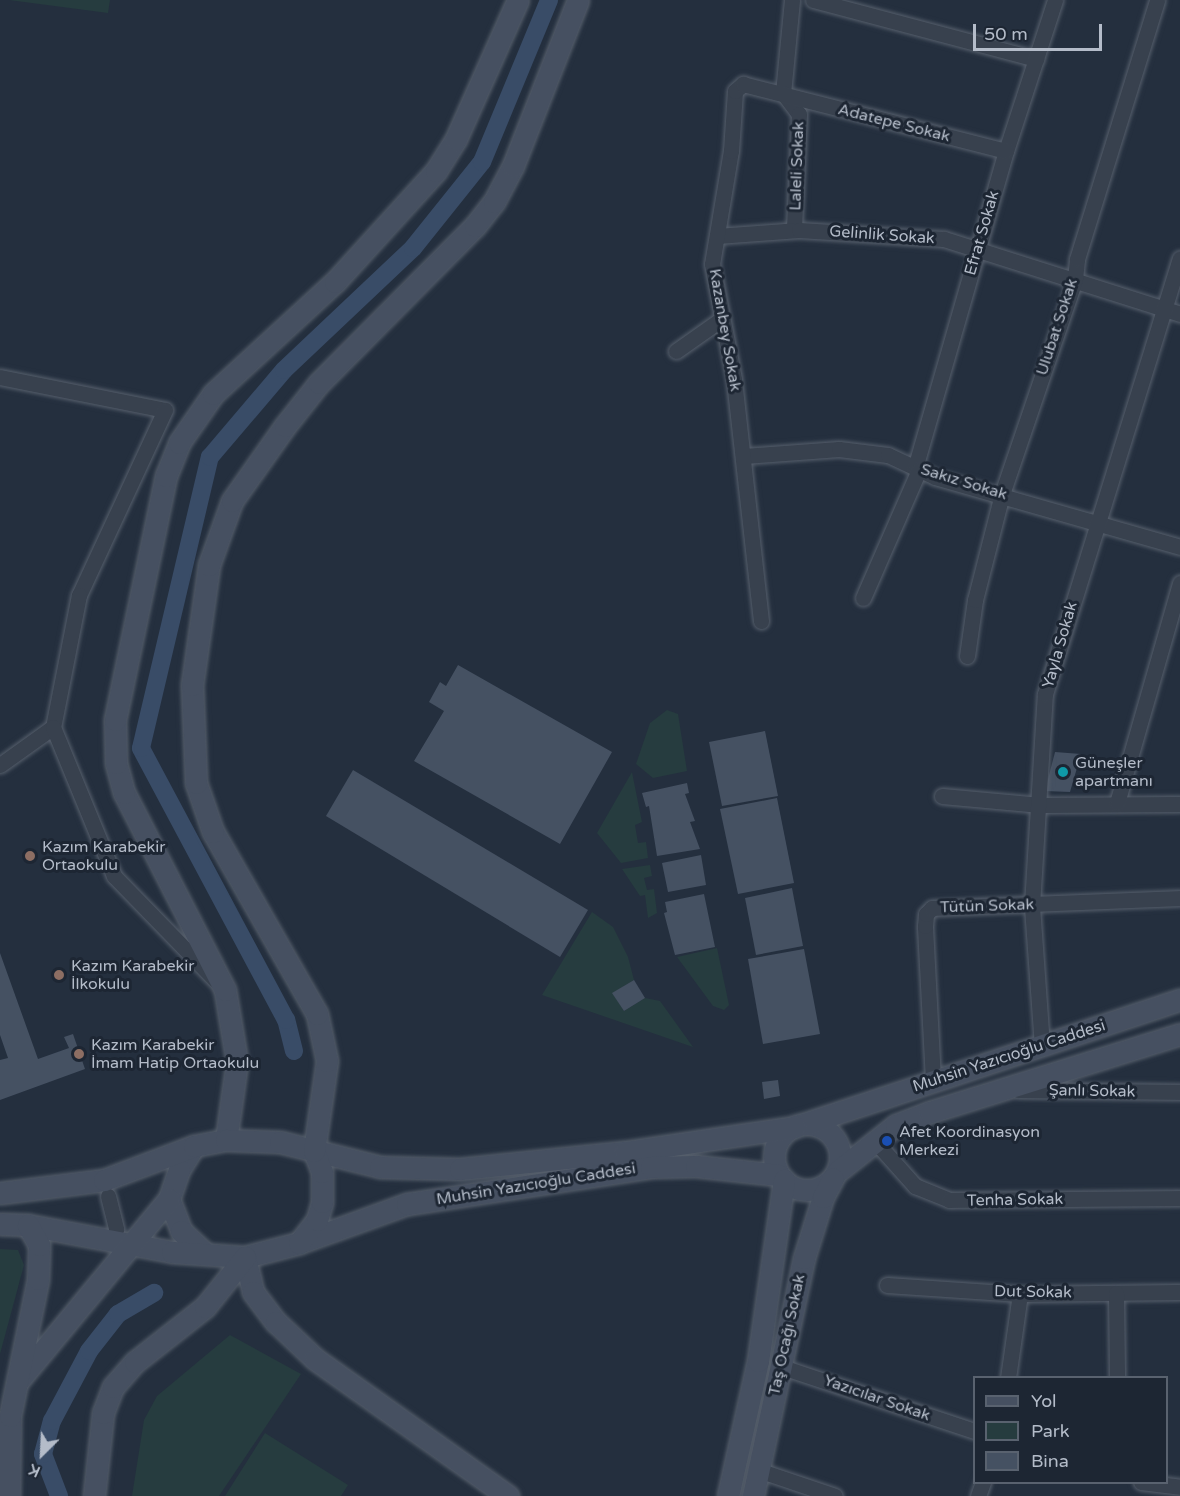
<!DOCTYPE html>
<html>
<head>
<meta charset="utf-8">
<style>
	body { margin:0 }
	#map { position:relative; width:1180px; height:1496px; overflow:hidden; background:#242f3e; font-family:"Varela Round",sans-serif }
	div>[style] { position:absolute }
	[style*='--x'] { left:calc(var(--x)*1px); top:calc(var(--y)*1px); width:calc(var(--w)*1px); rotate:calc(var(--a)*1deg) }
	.green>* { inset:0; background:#263c3f }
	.canal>* { height:18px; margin:-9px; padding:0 9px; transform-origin:9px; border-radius:9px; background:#394c67 }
	.building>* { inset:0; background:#455162 }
	.roads { filter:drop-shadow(0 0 2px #565f6c) drop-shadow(0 0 2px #565f6c) }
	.street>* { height:15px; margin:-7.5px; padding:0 7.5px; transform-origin:7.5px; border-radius:7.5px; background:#38414e }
	.secondary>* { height:21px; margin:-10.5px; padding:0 10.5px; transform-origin:10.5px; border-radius:10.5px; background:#465061 }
	.secondary>.ring { margin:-10.5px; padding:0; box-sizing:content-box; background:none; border:21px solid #465061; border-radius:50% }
	.dots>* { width:16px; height:16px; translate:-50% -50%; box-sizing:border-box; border:3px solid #1d2633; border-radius:50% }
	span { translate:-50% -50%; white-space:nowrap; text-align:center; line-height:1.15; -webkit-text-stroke:6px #1d2633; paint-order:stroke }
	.street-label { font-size:16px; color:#b4bcc9 }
	.poi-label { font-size:16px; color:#b4bcc9 }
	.left { translate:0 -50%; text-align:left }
	.legend { position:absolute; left:973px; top:1376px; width:195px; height:108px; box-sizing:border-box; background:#1d2633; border:2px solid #59626f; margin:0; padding:8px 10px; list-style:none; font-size:18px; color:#b4bcc9 }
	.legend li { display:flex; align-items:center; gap:12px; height:30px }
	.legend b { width:30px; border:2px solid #59626f }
	.north { position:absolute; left:12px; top:1424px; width:60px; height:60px; -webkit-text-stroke:4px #1d2633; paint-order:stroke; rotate:204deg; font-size:16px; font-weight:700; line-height:24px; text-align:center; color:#b4bcc9 }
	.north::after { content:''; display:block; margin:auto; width:21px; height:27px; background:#b4bcc9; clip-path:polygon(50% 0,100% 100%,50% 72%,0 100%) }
	.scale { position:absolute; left:973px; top:24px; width:129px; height:27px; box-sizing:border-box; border:3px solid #b4bcc9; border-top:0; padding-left:8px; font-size:18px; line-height:21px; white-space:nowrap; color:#b4bcc9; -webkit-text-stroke:4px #1d2633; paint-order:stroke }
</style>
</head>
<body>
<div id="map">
	<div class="green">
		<i style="clip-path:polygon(9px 0,110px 0,108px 13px)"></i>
		<i style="clip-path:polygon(667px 710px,678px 714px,687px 771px,653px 778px,636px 764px,650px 723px)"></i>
		<i style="clip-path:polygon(632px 772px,642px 822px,635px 825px,638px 843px,646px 842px,648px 858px,621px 863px,597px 833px)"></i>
		<i style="clip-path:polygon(650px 865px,652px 876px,644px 878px,647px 890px,654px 889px,657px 913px,648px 918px,645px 895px,640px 896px,622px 869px)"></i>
		<i style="clip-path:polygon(592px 912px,613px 927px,628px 957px,634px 980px,613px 993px,624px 1011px,645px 998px,660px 1001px,693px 1047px,542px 995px)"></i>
		<i style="clip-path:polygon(717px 948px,729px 1005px,724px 1010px,713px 1006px,677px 957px)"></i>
		<i style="clip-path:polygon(0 1249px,18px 1250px,24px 1265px,0 1354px)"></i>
		<i style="clip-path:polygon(230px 1335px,301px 1374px,219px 1496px,132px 1496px,144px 1420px,157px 1396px)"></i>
		<i style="clip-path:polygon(265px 1433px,348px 1485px,341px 1496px,225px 1496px)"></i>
	</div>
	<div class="canal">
		<i style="--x:294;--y:1051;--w:32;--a:-104"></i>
		<i style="--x:286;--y:1020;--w:308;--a:-118.1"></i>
		<i style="--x:141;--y:748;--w:299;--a:-76.7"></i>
		<i style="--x:210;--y:457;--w:114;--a:-49.6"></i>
		<i style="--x:284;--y:370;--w:178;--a:-43.4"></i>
		<i style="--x:413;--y:248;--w:110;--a:-51.3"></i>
		<i style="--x:482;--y:162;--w:175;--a:-67.5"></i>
		<i style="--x:59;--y:1496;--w:45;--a:-110.9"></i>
		<i style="--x:43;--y:1454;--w:34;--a:-75"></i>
		<i style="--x:52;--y:1421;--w:79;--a:-62.1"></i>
		<i style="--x:89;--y:1351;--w:47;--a:-51.9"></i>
		<i style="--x:118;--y:1314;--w:42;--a:-30.3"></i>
	</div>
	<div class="building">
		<i style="clip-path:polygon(458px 665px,612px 752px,560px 844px,414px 761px,444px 711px,429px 702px,440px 682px,446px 686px)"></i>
		<i style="clip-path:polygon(765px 731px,778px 796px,722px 806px,709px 742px)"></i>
		<i style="clip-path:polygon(1055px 752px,1081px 754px,1070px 792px,1045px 791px)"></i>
		<i style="clip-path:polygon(353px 770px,588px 910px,560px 957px,326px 816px)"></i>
		<i style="clip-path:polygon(687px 783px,689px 793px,685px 794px,695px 821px,690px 822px,700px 849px,657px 856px,649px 806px,646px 807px,642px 793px)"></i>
		<i style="clip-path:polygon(777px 798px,794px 883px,738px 894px,720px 809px)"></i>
		<i style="clip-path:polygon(701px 855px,706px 885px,668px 892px,662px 863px)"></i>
		<i style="clip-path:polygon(792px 888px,803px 946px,756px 955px,745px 898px)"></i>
		<i style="clip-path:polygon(704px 894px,715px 947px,675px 955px,664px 913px,667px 912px,665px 902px)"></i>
		<i style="clip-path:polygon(804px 949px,820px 1034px,763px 1044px,748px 959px)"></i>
		<i style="clip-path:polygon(0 953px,38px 1059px,69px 1048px,64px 1037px,73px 1034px,85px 1069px,0 1100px,0 1060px,8px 1058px,0 1035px)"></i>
		<i style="clip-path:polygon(634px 980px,645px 998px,624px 1011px,612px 993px)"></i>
		<i style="clip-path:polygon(778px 1080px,780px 1096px,764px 1099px,762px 1082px)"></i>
	</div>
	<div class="roads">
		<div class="street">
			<i style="--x:792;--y:0;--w:93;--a:95.5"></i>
			<i style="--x:783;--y:93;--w:26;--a:53"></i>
			<i style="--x:799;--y:114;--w:116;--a:92.5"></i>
			<i style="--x:813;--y:0;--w:231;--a:14.8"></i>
			<i style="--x:717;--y:236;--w:82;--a:-4.2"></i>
			<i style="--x:799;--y:230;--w:145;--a:3.6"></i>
			<i style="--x:944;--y:239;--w:248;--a:17.6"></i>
			<i style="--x:676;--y:351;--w:57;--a:-35.1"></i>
			<i style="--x:0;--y:377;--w:168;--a:11.3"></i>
			<i style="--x:165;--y:410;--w:204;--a:114.9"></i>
			<i style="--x:79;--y:595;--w:135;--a:101.1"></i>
			<i style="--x:744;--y:456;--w:95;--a:-4.2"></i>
			<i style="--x:839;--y:449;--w:49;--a:7"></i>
			<i style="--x:888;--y:455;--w:52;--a:25.1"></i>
			<i style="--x:935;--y:477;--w:255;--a:15.9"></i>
			<i style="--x:915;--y:468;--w:330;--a:-74"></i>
			<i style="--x:1006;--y:151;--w:159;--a:-72"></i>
			<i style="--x:863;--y:598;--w:140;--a:-66.4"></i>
			<i style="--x:761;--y:621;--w:244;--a:-96.4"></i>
			<i style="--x:734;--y:379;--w:117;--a:-100.8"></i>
			<i style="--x:712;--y:264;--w:115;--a:-80.5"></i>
			<i style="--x:731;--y:151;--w:60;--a:-86.2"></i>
			<i style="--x:735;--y:91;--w:11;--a:-41"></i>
			<i style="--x:743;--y:84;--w:271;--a:14.3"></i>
			<i style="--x:967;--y:656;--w:57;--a:-81.9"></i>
			<i style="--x:975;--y:600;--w:109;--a:-75.7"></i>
			<i style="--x:1002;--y:494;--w:227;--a:-71.2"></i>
			<i style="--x:1075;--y:279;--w:20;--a:-84"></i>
			<i style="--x:1077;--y:259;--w:271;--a:-72.8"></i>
			<i style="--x:0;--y:765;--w:65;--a:-35.6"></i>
			<i style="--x:53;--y:727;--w:161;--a:67.7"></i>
			<i style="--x:114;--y:876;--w:145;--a:45.8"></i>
			<i style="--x:942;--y:796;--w:99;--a:5.2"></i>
			<i style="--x:1041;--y:805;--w:139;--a:-0.4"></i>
			<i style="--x:1117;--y:803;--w:229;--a:-74"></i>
			<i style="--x:1042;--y:1046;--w:141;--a:-94.1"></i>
			<i style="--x:1032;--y:905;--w:211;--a:-86.5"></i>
			<i style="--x:1045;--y:694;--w:456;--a:-72.8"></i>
			<i style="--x:933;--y:1080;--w:154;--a:-93"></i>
			<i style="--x:925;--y:926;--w:12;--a:-85"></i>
			<i style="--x:926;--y:914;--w:8;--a:-45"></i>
			<i style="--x:932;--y:908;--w:248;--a:-2.3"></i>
			<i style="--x:1018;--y:1090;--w:162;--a:0.7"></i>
			<i style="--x:874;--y:1140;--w:62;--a:48.3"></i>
			<i style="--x:915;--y:1186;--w:37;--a:22"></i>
			<i style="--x:949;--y:1200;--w:231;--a:-0.5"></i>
			<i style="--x:108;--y:1196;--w:34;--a:76"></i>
			<i style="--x:887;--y:1285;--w:133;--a:3.9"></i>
			<i style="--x:1020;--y:1294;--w:160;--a:-0.7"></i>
			<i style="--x:1116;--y:1293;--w:85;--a:89.3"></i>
			<i style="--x:779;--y:1366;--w:206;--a:18.4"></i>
			<i style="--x:1008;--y:1378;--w:85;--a:-81.9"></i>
			<i style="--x:758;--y:1470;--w:81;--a:18.7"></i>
			<i style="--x:1141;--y:1482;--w:39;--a:7"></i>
			<i style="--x:978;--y:1496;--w:15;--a:-70"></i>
		</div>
		<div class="secondary">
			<i class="ring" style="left:774px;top:1124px;width:45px;height:45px"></i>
			<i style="--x:804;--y:1124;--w:396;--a:-18.3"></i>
			<i style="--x:226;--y:1140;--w:79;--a:-82"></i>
			<i style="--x:237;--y:1062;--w:73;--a:-99.5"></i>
			<i style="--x:225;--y:990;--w:221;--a:-117.1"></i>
			<i style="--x:124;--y:793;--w:31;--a:-105"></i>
			<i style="--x:116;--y:763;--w:43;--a:-91.3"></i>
			<i style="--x:115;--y:720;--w:249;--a:-78.2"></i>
			<i style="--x:166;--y:476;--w:35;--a:-68"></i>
			<i style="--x:179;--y:443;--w:60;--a:-55.2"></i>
			<i style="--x:213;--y:394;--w:166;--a:-42.6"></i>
			<i style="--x:335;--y:282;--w:150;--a:-47.7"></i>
			<i style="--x:436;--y:171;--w:38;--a:-58"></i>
			<i style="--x:456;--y:139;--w:152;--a:-66"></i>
			<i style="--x:194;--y:1146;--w:28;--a:122"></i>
			<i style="--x:179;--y:1170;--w:31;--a:109"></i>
			<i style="--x:169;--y:1199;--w:34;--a:69"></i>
			<i style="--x:181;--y:1231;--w:34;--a:43"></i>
			<i style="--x:838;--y:1171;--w:74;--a:-38.4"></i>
			<i style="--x:896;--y:1125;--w:36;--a:-21"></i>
			<i style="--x:930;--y:1112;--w:262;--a:-17.3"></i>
			<i style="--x:0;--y:1193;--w:105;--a:-7.1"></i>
			<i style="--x:104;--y:1180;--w:96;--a:-20.7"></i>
			<i style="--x:194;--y:1146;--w:33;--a:-11"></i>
			<i style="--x:226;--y:1140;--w:54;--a:2.1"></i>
			<i style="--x:280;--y:1142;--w:103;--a:14"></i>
			<i style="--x:380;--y:1167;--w:80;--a:1.4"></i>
			<i style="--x:460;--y:1169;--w:166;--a:-5.9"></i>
			<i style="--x:625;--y:1152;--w:172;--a:-8.4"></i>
			<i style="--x:0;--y:1224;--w:28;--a:2"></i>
			<i style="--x:28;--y:1225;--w:147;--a:10.6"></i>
			<i style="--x:172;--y:1252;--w:73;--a:3.9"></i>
			<i style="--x:245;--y:1257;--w:56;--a:-14.5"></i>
			<i style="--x:299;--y:1243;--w:115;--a:-19.9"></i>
			<i style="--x:407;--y:1204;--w:247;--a:-8.6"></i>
			<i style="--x:651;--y:1167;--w:45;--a:-1.3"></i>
			<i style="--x:696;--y:1166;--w:83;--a:6.2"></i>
			<i style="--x:299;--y:1243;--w:29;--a:-52"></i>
			<i style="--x:317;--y:1220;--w:19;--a:-74"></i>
			<i style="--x:322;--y:1202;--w:30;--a:-90"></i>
			<i style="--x:322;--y:1172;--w:22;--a:-111"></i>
			<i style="--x:314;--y:1151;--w:91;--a:-81.8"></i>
			<i style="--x:327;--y:1061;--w:48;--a:-102"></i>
			<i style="--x:317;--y:1014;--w:210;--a:-119.7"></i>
			<i style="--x:213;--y:832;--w:52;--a:-109.1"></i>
			<i style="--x:196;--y:783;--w:98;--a:-92.3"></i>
			<i style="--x:192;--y:685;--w:121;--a:-81.9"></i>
			<i style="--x:209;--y:565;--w:68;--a:-70.2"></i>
			<i style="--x:232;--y:501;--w:92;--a:-54.8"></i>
			<i style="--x:285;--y:426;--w:55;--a:-51.7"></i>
			<i style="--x:319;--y:383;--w:221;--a:-45.2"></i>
			<i style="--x:475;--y:226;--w:31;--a:-52"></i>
			<i style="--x:494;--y:202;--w:41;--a:-62.2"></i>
			<i style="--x:513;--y:166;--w:178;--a:-68.6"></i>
			<i style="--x:245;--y:1257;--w:36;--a:77"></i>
			<i style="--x:253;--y:1292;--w:38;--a:53"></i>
			<i style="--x:276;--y:1322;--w:54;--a:43.5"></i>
			<i style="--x:315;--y:1359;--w:237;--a:35.4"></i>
			<i style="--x:19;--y:1380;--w:235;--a:-50.4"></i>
			<i style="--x:9;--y:1496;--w:80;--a:-89.3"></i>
			<i style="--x:10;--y:1416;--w:140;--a:-78.4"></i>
			<i style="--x:38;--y:1279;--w:34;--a:-88"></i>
			<i style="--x:39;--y:1245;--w:23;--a:-119"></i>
			<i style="--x:94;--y:1496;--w:83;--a:-83.8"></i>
			<i style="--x:103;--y:1413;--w:28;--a:-69"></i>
			<i style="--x:113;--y:1387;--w:33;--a:-49"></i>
			<i style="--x:135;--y:1362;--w:89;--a:-38.2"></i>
			<i style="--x:205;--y:1307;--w:64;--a:-51.3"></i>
			<i style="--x:728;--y:1496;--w:138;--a:-77.5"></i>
			<i style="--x:758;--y:1361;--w:183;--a:-81.8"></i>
			<i style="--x:753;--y:1496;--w:243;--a:-77.9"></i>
			<i style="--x:804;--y:1258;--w:64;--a:-72.7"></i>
			<i style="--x:823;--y:1197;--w:21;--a:-62"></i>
		</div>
	</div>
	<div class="dots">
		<i style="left:1063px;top:772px;background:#0f9aa8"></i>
		<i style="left:30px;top:856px;background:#8d6e63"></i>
		<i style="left:59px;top:975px;background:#8d6e63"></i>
		<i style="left:79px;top:1054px;background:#8d6e63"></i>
		<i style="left:887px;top:1141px;background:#1a4fb4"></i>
	</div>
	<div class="street-label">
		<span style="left:894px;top:123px;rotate:14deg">Adatepe Sokak</span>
		<span style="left:797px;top:166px;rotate:-88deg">Laleli Sokak</span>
		<span style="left:982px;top:233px;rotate:-74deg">Efrat Sokak</span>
		<span style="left:882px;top:235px;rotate:4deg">Gelinlik Sokak</span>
		<span style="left:1057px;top:327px;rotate:-72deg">Ulubat Sokak</span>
		<span style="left:725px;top:330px;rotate:80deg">Kazanbey Sokak</span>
		<span style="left:964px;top:482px;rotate:17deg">Sakız Sokak</span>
		<span style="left:1060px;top:645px;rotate:-74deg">Yayla Sokak</span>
		<span style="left:987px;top:906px;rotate:-2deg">Tütün Sokak</span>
		<span style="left:1009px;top:1056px;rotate:-18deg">Muhsin Yazıcıoğlu Caddesi</span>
		<span style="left:1092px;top:1091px;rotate:1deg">Şanlı Sokak</span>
		<span style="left:536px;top:1184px;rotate:-9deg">Muhsin Yazıcıoğlu Caddesi</span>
		<span style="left:1015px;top:1200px;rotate:-1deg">Tenha Sokak</span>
		<span style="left:1033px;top:1292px;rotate:1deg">Dut Sokak</span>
		<span style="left:787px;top:1335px;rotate:-78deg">Taş Ocağı Sokak</span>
		<span style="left:877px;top:1398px;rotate:19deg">Yazıcılar Sokak</span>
	</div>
	<div class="poi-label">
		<span class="left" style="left:1075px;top:772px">Güneşler<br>apartmanı</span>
		<span class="left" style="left:42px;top:856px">Kazım Karabekir<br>Ortaokulu</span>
		<span class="left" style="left:71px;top:975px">Kazım Karabekir<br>İlkokulu</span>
		<span class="left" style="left:91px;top:1054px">Kazım Karabekir<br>İmam Hatip Ortaokulu</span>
		<span class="left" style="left:899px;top:1141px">Afet Koordinasyon<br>Merkezi</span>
	</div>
	<ul class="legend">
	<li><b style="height:8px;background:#465061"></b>Yol</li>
	<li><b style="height:16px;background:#263c3f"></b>Park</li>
	<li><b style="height:16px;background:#455162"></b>Bina</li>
	</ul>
	<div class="north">K</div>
	<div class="scale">50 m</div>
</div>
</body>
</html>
